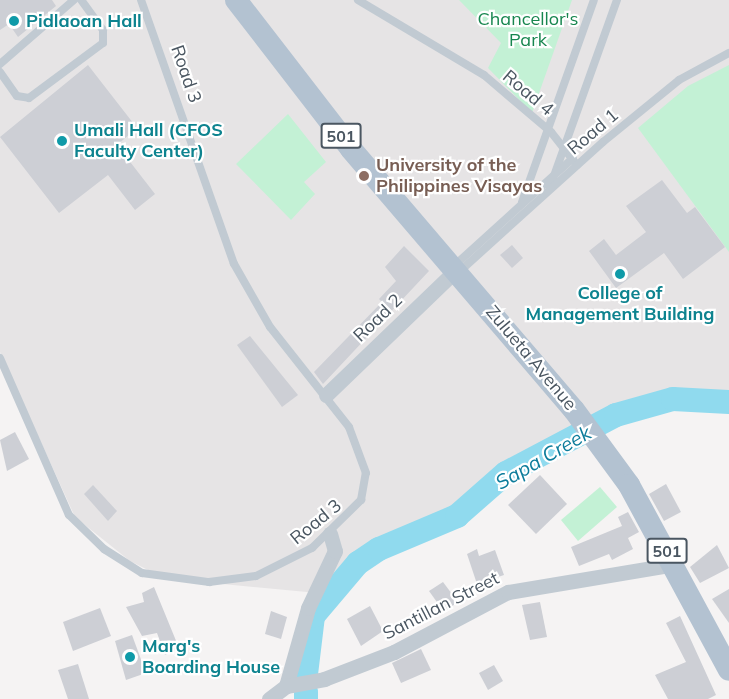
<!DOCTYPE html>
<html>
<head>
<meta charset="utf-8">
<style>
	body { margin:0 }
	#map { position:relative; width:729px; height:699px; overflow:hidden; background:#f5f3f3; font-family:Mulish,sans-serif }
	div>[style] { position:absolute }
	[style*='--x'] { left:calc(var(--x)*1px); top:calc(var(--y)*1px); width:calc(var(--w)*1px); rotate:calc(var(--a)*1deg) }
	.education>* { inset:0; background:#e6e4e5 }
	.green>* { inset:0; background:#c3f1d5 }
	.river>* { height:24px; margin:-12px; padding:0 12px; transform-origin:12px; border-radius:12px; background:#90daee }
	.building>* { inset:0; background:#cdcfd5 }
	.service>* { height:8px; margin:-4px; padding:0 4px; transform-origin:4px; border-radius:4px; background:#c1cad2 }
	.minor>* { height:15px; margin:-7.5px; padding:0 7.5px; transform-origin:7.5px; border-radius:7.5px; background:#c1cad2 }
	.primary>* { height:22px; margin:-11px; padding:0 11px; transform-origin:11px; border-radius:11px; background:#b3c2d1 }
	.dots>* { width:16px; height:16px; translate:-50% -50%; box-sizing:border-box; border:3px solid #fff; border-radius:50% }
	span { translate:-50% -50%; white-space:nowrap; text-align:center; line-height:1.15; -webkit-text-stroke:4.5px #fff; paint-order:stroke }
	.shield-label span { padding:2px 4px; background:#fff; border:2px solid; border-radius:4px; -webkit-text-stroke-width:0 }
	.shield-label { font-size:16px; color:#4a5661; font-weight:700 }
	.park-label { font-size:18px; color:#17864f }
	.culture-label { font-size:18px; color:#0d838f; font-weight:700 }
	.left { translate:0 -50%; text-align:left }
	.street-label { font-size:18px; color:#4a5661 }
	.education-label { font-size:18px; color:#785e54; font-weight:700 }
	.water-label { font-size:20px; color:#0c7c9b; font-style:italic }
</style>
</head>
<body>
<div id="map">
	<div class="education">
		<i style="clip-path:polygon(0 0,729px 0,729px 402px,673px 400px,616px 415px,506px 473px,457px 516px,379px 549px,328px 594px,202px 582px,154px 573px,130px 561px,75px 517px,0 352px)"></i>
	</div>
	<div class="green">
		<i style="clip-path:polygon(459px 0,572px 0,532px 113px,488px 68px,501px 43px)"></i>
		<i style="clip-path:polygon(729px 65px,729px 252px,638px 128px,688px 86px)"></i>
		<i style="clip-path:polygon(288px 114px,326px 162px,304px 182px,315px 194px,291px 220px,236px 164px)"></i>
		<i style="clip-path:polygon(600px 487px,617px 507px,578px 541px,561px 520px)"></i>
	</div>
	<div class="river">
		<i style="--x:306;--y:674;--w:58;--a:-83.1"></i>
		<i style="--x:313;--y:616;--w:70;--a:-49.7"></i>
		<i style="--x:358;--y:563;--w:25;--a:-34"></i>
		<i style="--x:379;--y:549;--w:85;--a:-22.9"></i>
		<i style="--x:457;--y:516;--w:65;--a:-41.3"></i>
		<i style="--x:506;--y:473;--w:124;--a:-27.8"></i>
		<i style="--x:616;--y:415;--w:59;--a:-15.7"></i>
		<i style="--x:673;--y:399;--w:56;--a:3.1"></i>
		<i style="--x:306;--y:692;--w:7;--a:90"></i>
	</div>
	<div class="building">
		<i style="clip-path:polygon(0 0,52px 0,56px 6px,18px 37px,9px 24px,0 30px)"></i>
		<i style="clip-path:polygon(88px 65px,137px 128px,117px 145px,155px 194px,135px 210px,108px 175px,59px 213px,0 137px)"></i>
		<i style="clip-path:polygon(662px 180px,687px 213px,695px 207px,725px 247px,683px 279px,664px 253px,616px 288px,589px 251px,604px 239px,616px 255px,646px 232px,626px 206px)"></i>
		<i style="clip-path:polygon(512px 245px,523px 258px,512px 268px,500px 255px)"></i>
		<i style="clip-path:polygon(404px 246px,429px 271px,323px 384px,314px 372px,382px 302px,379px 299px,396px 281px,385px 267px)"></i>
		<i style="clip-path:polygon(250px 336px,298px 395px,282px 407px,237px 345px)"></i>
		<i style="clip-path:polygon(15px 432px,29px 459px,7px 471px,0 440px)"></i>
		<i style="clip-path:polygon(540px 475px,567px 504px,536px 534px,508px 505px)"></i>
		<i style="clip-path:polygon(666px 484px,681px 512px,664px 521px,649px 494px)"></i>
		<i style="clip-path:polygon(93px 485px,117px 511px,108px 521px,84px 494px)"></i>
		<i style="clip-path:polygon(628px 512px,639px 532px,628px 538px,633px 549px,612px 560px,609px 554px,579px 566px,571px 547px,622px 526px,618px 517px)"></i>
		<i style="clip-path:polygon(717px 545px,729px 568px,700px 583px,690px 567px)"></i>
		<i style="clip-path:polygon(477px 549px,479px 556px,495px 550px,504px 575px,477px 584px,467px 554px)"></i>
		<i style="clip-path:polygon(443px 582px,458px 602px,444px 612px,429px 591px)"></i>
		<i style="clip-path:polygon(154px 587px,179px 648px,165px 655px,157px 633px,142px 636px,126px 607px,144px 602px,142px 593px)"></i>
		<i style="clip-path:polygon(729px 589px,729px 623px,712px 599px)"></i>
		<i style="clip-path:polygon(540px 602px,547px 637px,530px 640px,522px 605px)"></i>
		<i style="clip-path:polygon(370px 606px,383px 631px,361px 646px,347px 619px)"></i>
		<i style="clip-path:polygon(100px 608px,111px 636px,73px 651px,63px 622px)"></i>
		<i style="clip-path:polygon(271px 611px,287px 617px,281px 639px,265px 634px)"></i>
		<i style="clip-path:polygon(680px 616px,716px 695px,708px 699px,668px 699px,655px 675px,686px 662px,666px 623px)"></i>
		<i style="clip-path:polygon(132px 635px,146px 673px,126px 680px,115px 641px)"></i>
		<i style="clip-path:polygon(421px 649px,431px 670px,401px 683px,392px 663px)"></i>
		<i style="clip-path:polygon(78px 664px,89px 699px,68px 699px,58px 670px)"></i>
		<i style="clip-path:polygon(494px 665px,503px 681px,488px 690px,479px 673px)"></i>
	</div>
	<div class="service">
		<i style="--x:358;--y:0;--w:147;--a:30.8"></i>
		<i style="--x:484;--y:75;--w:88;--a:40.4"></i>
		<i style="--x:551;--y:132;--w:42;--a:51.8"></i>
		<i style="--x:0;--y:64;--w:98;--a:-40.9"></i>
		<i style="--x:0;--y:72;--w:29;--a:55"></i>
		<i style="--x:17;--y:96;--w:12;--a:9"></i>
		<i style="--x:29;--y:98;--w:92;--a:-36.6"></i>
		<i style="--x:103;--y:43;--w:13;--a:-90"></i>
		<i style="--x:103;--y:30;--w:37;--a:-126"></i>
		<i style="--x:550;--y:187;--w:199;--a:-70.3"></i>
		<i style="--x:522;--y:202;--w:214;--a:-70.4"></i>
		<i style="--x:455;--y:265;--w:159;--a:-42.2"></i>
		<i style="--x:459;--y:272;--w:194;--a:-42.1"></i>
		<i style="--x:603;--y:142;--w:98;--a:-39.2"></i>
		<i style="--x:679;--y:80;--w:57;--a:-28.4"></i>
		<i style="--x:0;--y:358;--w:171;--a:66.3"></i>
		<i style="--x:69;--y:515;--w:49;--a:44.2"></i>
		<i style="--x:104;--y:549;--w:45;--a:32.3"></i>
		<i style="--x:142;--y:573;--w:68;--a:7.7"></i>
		<i style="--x:209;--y:582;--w:47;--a:-7.3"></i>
		<i style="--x:256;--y:576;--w:63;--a:-26.6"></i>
		<i style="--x:312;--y:548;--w:69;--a:-44.4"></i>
		<i style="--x:361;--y:500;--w:27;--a:-80"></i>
		<i style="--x:366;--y:473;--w:49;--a:-110.3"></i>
		<i style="--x:349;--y:427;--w:127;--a:-128.3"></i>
		<i style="--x:270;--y:327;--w:73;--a:-119.7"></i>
		<i style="--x:234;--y:264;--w:280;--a:-109.4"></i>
	</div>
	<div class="minor">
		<i style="--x:326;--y:395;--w:182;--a:-43.9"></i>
		<i style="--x:286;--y:686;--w:81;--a:-74.2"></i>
		<i style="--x:308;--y:608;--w:63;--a:-64.7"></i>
		<i style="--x:335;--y:551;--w:18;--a:-106"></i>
		<i style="--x:269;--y:699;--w:21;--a:-37"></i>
		<i style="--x:286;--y:686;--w:39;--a:-10"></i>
		<i style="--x:324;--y:679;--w:75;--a:-21.1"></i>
		<i style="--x:394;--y:652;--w:129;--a:-27.8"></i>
		<i style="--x:508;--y:592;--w:169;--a:-9.5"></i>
	</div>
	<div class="primary">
		<i style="--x:236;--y:0;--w:188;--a:52.3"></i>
		<i style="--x:351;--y:149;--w:343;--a:49.5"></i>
		<i style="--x:574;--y:410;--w:93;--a:53.7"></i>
		<i style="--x:629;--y:485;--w:210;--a:61.6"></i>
	</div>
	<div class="dots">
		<i style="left:14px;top:21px;background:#0f9aa8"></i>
		<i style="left:62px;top:141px;background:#0f9aa8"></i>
		<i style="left:364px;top:176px;background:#8d6e63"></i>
		<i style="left:620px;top:274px;background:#0f9aa8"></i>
		<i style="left:130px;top:657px;background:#0f9aa8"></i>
	</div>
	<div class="shield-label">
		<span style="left:341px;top:136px">501</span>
		<span style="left:667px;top:551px">501</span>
	</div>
	<div class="park-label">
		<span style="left:528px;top:30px">Chancellor's<br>Park</span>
	</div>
	<div class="culture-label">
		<span class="left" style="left:26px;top:21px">Pidlaoan Hall</span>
		<span class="left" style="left:74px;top:141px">Umali Hall (CFOS<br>Faculty Center)</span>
		<span style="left:620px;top:304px">College of<br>Management Building</span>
		<span class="left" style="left:142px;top:657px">Marg's<br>Boarding House</span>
	</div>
	<div class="street-label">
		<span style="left:186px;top:74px;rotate:71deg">Road 3</span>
		<span style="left:528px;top:93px;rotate:40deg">Road 4</span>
		<span style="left:593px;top:132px;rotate:-40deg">Road 1</span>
		<span style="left:378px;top:318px;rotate:-44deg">Road 2</span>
		<span style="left:531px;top:358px;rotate:50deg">Zulueta Avenue</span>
		<span style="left:316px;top:522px;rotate:-39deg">Road 3</span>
		<span style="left:441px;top:606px;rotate:-27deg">Santillan Street</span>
	</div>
	<div class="education-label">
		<span class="left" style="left:376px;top:176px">University of the<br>Philippines Visayas</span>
	</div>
	<div class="water-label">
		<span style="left:543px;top:457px;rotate:-30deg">Sapa Creek</span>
	</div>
</div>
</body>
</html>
